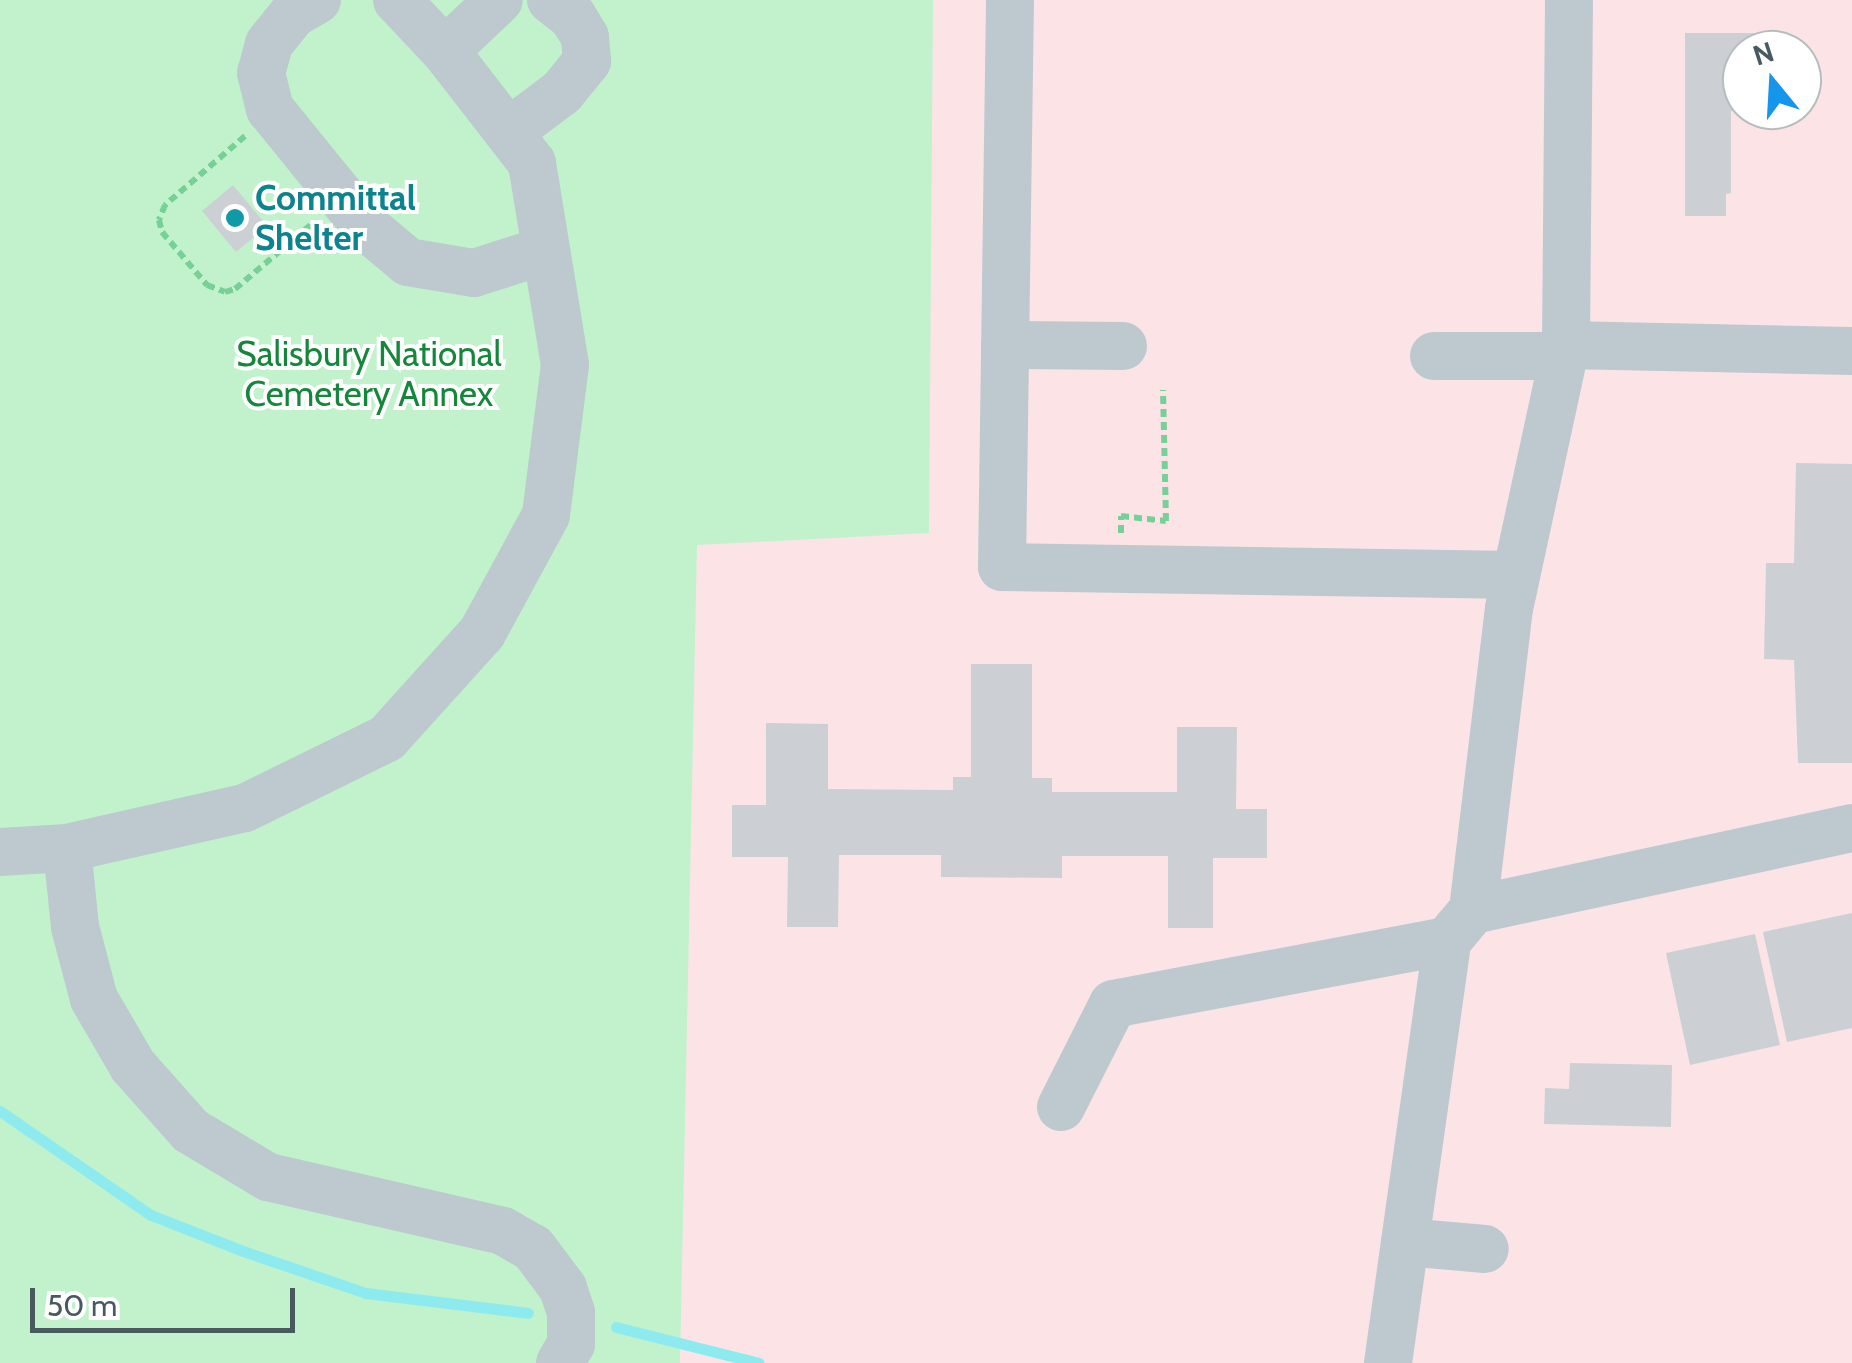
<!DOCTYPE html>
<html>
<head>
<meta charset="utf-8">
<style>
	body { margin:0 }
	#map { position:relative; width:1852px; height:1363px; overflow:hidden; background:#f4f2f2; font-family:Cabin,sans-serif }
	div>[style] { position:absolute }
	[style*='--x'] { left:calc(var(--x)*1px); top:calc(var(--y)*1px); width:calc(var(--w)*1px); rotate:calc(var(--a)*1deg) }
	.medical>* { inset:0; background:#fce4e6 }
	.green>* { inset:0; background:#c1f2cc }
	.stream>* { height:11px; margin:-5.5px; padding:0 5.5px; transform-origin:5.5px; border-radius:5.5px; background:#8debf0 }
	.building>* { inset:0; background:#ccd0d4 }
	.path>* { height:6px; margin-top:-3px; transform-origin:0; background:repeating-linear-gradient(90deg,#77d196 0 8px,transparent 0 13px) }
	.minor>* { height:48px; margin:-24px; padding:0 24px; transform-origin:24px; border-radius:24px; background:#bdc9cf }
	.dots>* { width:28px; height:28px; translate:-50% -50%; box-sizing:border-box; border:5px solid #fff; border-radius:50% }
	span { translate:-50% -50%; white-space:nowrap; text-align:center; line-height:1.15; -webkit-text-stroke:8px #fff; paint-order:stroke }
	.culture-label { font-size:35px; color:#0d838f; font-weight:700 }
	.left { translate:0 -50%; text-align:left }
	.park-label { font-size:35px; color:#15873b }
	.north { position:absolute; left:1722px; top:30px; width:100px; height:100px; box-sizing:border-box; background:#fff; border:2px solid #b6bdbf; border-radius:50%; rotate:342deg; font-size:28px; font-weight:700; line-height:40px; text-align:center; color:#495960 }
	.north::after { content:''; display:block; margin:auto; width:35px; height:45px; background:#1595ec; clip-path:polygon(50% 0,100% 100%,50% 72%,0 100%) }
	.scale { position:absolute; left:30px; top:1288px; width:265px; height:45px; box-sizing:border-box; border:5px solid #495960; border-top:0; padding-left:12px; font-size:30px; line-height:35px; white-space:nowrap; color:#495960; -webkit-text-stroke:8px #fff; paint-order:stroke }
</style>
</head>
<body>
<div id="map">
	<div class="medical">
		<i style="clip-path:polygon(evenodd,0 0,1852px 0,1852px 1363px,0 1363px,0 0,1742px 50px,1802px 50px,1802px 110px,1742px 110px,1742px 50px)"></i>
	</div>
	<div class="green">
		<i style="clip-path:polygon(0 0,933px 0,929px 533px,697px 545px,680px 1363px,0 1363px)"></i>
	</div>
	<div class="stream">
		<i style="--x:0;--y:1111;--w:183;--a:34.6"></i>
		<i style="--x:151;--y:1215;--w:99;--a:21.4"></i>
		<i style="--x:243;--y:1251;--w:130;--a:18.9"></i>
		<i style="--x:366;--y:1293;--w:163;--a:7"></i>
		<i style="--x:616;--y:1327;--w:147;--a:14.1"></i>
	</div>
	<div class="building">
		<i style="clip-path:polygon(1685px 33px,1765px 33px,1765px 50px,1742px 50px,1742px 111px,1731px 111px,1731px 193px,1726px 194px,1726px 216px,1685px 216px)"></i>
		<i style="clip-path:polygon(233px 185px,267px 226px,236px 252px,202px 211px)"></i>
		<i style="clip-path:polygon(1796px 463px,1852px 464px,1852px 763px,1798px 763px,1794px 660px,1764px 659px,1766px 563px,1794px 563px)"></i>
		<i style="clip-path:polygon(971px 664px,1032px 664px,1032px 778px,1052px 778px,1052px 792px,1177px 792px,1177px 727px,1237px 727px,1236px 809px,1267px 809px,1267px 858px,1213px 858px,1213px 928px,1168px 928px,1168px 856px,1062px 856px,1062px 878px,941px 877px,941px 855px,839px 855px,838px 927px,787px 927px,788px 857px,732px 857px,732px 805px,766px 805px,766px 723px,828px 724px,828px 789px,953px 790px,953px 777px,971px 777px)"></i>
		<i style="clip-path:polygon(1852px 913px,1852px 1028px,1787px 1042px,1763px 932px)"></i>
		<i style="clip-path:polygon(1755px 934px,1780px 1045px,1690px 1065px,1666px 953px)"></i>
		<i style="clip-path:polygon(1570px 1063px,1672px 1065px,1671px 1127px,1544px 1124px,1545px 1088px,1569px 1089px)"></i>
	</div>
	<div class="path">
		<i style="--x:245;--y:136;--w:106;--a:139.2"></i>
		<i style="--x:165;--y:205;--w:16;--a:112"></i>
		<i style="--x:159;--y:220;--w:12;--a:76"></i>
		<i style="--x:162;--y:232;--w:70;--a:49.7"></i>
		<i style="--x:207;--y:285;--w:19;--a:21"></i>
		<i style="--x:225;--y:292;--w:10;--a:-17"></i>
		<i style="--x:235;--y:289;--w:102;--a:-40.2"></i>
		<i style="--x:1121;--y:533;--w:17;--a:-90"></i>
		<i style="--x:1121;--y:516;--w:45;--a:6.3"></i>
		<i style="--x:1166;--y:521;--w:131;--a:-91.3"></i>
	</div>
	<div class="minor">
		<i style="--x:317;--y:0;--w:28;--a:150"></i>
		<i style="--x:293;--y:14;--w:38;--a:129"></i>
		<i style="--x:269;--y:44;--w:30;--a:105"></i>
		<i style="--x:261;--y:73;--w:37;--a:76"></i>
		<i style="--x:270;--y:109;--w:151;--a:50.9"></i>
		<i style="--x:365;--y:226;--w:56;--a:39.9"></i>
		<i style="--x:408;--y:262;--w:67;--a:9.5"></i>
		<i style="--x:474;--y:273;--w:72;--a:-17.7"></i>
		<i style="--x:1010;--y:0;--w:567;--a:90.81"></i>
		<i style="--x:1002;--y:567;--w:514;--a:0.89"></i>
		<i style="--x:1569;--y:0;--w:345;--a:90.5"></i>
		<i style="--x:1566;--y:345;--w:269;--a:102.2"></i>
		<i style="--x:1509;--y:608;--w:304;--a:96.8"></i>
		<i style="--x:1473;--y:910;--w:388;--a:-12.2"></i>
		<i style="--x:445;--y:51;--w:74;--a:-43.4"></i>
		<i style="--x:510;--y:131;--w:65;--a:-36.9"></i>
		<i style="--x:562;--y:92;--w:40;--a:-51"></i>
		<i style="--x:587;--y:61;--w:24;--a:-95"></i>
		<i style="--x:585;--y:37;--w:23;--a:-121"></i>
		<i style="--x:573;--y:17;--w:28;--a:-142"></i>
		<i style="--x:1005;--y:345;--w:118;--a:0.5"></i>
		<i style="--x:1566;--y:345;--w:286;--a:1.2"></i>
		<i style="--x:1434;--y:356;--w:129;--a:0"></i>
		<i style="--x:67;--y:848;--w:79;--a:84.2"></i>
		<i style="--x:75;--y:927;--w:74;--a:75.2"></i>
		<i style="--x:94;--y:999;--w:78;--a:59.8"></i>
		<i style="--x:133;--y:1066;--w:87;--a:48.3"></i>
		<i style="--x:191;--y:1131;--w:90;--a:30.9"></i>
		<i style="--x:268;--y:1177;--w:241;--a:12.9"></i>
		<i style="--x:503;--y:1231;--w:34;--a:30"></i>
		<i style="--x:533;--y:1248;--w:50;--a:53.1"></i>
		<i style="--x:563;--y:1288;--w:25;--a:72"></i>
		<i style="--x:571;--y:1312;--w:32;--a:90"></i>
		<i style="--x:571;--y:1344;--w:22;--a:120"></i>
		<i style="--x:0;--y:852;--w:67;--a:-3.4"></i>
		<i style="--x:67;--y:848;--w:182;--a:-12.7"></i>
		<i style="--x:245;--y:808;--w:158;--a:-26.2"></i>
		<i style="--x:387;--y:738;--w:142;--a:-47.9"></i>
		<i style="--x:482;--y:633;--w:134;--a:-61.5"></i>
		<i style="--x:546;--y:515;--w:151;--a:-82.8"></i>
		<i style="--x:565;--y:365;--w:205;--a:-99.3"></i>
		<i style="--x:532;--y:163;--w:142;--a:-127.8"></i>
		<i style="--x:445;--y:51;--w:70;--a:-133.3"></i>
		<i style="--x:1061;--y:1107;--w:115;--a:-63.2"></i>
		<i style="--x:1113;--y:1004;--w:340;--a:-10.7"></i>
		<i style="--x:1447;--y:941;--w:40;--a:-50"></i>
		<i style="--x:1405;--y:1242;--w:80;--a:5"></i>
		<i style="--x:1388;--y:1363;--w:426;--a:-82"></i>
	</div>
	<div class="dots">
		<i style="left:235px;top:218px;background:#0f9aa8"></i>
	</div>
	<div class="culture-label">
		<span class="left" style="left:255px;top:218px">Committal<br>Shelter</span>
	</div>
	<div class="park-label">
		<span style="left:369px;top:374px">Salisbury National<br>Cemetery Annex</span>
	</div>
	<div class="north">N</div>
	<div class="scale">50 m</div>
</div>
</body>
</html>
